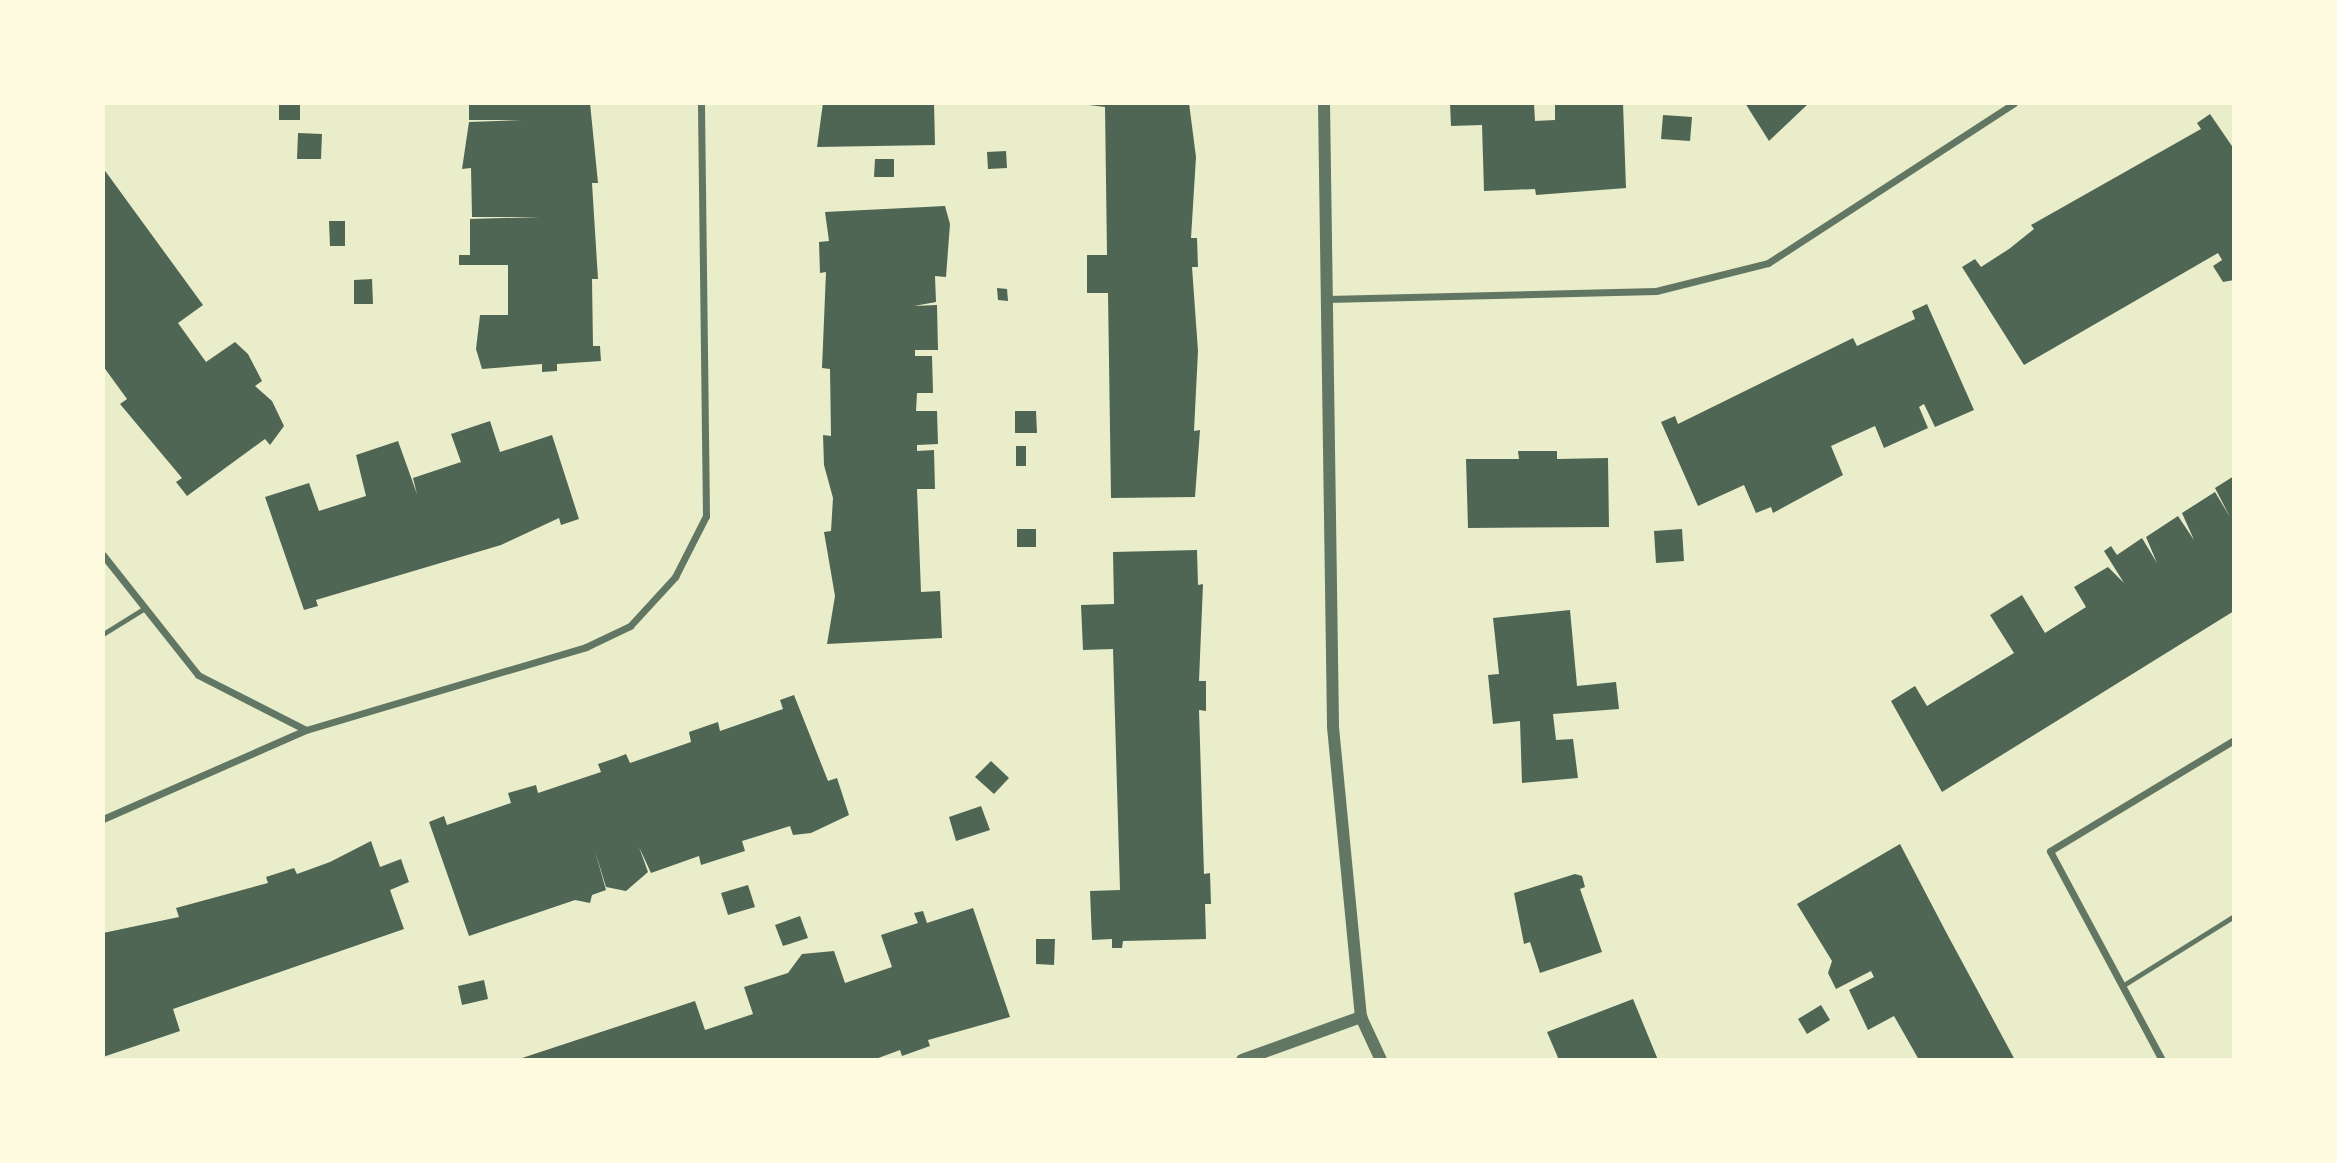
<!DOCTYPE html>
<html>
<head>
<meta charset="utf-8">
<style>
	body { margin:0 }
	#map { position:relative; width:2337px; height:1163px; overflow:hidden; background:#e9edc9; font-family:"DejaVu Sans",sans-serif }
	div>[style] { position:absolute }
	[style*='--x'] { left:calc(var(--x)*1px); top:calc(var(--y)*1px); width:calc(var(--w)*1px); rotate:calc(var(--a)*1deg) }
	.building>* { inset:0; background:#4f6655 }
	.service>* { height:5px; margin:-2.5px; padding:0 2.5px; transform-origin:2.5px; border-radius:2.5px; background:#617663 }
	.minor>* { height:7px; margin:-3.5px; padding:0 3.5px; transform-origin:3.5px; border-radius:3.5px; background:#617663 }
	.tertiary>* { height:12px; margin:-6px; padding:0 6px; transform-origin:6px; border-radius:6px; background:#617663 }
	span { translate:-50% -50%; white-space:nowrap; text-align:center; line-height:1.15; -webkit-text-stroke:7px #fefae0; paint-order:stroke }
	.frame { position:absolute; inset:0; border:105px solid #fefae0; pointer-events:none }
</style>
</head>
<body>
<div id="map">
	<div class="building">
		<i style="clip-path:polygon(279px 103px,300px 103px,300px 120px,279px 120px)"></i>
		<i style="clip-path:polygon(469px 103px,590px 103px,598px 183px,592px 183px,598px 279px,592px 279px,593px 346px,600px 346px,601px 361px,557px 364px,557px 371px,542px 372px,542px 364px,482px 369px,476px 349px,480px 315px,508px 315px,508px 265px,459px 265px,459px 255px,470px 255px,470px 219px,540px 217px,472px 217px,471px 168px,462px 169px,469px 122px,522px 120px,469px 120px)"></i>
		<i style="clip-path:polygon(823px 103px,934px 103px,935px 145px,817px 147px)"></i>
		<i style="clip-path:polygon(1073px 103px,1189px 103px,1196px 157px,1191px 238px,1197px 238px,1198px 267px,1192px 267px,1198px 351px,1194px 431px,1200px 430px,1195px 497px,1111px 498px,1108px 293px,1087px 293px,1087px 255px,1107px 255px,1105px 107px)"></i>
		<i style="clip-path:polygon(1450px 103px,1534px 103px,1535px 121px,1555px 120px,1555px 103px,1623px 103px,1626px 188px,1536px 195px,1535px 189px,1484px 191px,1482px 125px,1451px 126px)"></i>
		<i style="clip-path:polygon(1745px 103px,1809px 103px,1769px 141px)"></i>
		<i style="clip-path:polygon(2210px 114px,2234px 149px,2234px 280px,2223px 282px,2213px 266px,2222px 260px,2218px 253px,2024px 365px,1962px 267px,1975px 259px,1981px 267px,2009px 249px,2034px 229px,2031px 225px,2201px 129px,2197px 123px)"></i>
		<i style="clip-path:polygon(1663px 115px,1692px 117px,1690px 141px,1661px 139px)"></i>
		<i style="clip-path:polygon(298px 133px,322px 134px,321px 159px,297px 159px)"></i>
		<i style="clip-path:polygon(1006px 151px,1007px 168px,988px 169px,987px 152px)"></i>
		<i style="clip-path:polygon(875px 159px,894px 159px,894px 177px,874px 177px)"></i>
		<i style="clip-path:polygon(103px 168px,203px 305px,178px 323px,206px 362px,235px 342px,248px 354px,262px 381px,255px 386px,272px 401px,284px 426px,270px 445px,265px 439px,187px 496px,176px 482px,182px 478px,120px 404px,127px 399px,103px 366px)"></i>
		<i style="clip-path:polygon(945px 206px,950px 224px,946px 277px,935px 276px,936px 302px,914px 306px,937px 305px,938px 350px,915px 350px,915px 356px,932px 356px,933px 393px,917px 393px,916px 411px,937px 411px,938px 444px,917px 445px,917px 451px,934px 450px,935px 489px,917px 489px,921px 592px,940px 591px,942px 638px,827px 644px,835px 596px,824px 532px,831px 531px,833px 498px,824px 465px,823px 435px,831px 436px,830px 369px,822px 368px,826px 272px,820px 273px,819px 242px,829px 241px,825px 212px)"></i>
		<i style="clip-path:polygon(329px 221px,345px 221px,345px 246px,330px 246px)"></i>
		<i style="clip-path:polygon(372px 279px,373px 304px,354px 304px,354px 280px)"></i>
		<i style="clip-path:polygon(997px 288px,1007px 289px,1008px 301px,998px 300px)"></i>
		<i style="clip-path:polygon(1927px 304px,1974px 410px,1935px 427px,1924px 404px,1919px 407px,1928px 428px,1884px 448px,1875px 426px,1831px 446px,1843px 475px,1773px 513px,1771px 507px,1756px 513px,1744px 485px,1698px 506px,1661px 422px,1675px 416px,1678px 424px,1853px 338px,1857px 346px,1915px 319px,1912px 311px)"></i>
		<i style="clip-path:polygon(1015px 411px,1036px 411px,1037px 433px,1015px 433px)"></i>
		<i style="clip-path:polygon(490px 421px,500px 452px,552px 435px,579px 519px,561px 525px,559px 518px,501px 545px,316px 600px,318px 606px,304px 610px,265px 497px,309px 483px,319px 511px,366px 496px,356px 455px,398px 441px,417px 494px,413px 478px,461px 462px,451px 434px)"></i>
		<i style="clip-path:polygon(1016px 446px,1026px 446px,1026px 466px,1016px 466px)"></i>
		<i style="clip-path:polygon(1518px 451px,1557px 451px,1557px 459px,1608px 458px,1609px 527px,1468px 528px,1466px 459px,1519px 459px)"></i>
		<i style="clip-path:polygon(2234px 476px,2234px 611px,1942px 792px,1891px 701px,1915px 686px,1927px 706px,2014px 653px,1990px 615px,2022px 595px,2045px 633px,2086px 607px,2074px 587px,2108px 567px,2124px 583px,2104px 551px,2111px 546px,2117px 555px,2142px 538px,2157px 563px,2146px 537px,2178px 516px,2194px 540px,2182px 513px,2215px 492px,2230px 517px,2215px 488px)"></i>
		<i style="clip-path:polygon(1017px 529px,1036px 529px,1036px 547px,1017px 547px)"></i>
		<i style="clip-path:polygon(1682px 529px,1684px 561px,1656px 563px,1654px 531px)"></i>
		<i style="clip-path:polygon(1197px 550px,1198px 585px,1203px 584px,1199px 681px,1206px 681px,1206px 711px,1199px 710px,1204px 874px,1210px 873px,1211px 904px,1205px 904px,1206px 939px,1123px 941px,1122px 948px,1112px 948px,1112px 939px,1092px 940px,1090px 891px,1120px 890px,1113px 649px,1083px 650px,1081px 605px,1114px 604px,1113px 552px)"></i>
		<i style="clip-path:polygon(1570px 610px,1577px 686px,1616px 682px,1619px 709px,1553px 714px,1556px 740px,1573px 739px,1578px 778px,1522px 783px,1520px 721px,1493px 724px,1488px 675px,1499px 674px,1493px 618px)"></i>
		<i style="clip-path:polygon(794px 695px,828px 781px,837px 778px,849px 815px,811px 833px,793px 835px,790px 826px,742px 841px,745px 851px,701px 865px,699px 856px,651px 873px,639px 847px,648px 872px,626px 891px,606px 887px,595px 851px,606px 890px,592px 895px,590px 903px,575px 900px,469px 936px,429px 822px,444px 816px,447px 825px,511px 803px,508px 793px,536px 785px,538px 793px,601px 772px,598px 764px,616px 758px,626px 754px,630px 763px,691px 742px,689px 732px,718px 722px,720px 731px,783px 709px,780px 700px)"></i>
		<i style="clip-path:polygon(991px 761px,1009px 778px,994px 794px,975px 777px)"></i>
		<i style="clip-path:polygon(981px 806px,990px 830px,956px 841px,949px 817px)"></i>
		<i style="clip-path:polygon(371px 841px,380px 867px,401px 859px,409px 882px,390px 890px,404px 929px,173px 1009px,180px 1031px,103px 1057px,103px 933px,179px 917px,176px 908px,268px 883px,266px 877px,294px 868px,297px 874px,330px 862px)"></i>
		<i style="clip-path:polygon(1900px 844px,1946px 932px,2015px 1060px,1919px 1060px,1894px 1016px,1868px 1030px,1849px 990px,1874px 977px,1871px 971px,1836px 989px,1828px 973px,1832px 961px,1797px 904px)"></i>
		<i style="clip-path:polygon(1575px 874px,1582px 876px,1585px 887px,1580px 889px,1602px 952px,1540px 973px,1530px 942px,1524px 944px,1514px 893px)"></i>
		<i style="clip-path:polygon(748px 885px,755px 907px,728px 915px,721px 893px)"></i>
		<i style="clip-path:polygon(973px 908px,1010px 1017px,928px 1040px,930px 1046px,902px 1056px,900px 1050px,873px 1060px,516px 1060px,695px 1001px,705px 1030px,753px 1014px,744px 987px,788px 973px,802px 954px,834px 951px,845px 983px,892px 967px,881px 935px,918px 923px,914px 913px,923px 911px,927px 923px)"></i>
		<i style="clip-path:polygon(800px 916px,808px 938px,783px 946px,775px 925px)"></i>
		<i style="clip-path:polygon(1036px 939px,1055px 939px,1054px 965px,1036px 964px)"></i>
		<i style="clip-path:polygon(484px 980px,488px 999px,462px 1005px,458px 986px)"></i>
		<i style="clip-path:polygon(1633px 999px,1658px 1060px,1559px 1060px,1547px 1032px)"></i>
		<i style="clip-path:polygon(1821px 1005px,1830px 1020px,1807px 1034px,1798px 1019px)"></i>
	</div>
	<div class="service">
		<i style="--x:103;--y:634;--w:49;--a:-31.8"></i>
		<i style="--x:2122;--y:986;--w:132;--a:-32"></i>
	</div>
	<div class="minor">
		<i style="--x:1327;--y:299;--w:329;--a:-1.4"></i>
		<i style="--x:1656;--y:291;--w:115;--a:-14"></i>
		<i style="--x:1768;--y:263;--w:293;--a:-33"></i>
		<i style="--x:103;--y:555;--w:153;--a:51.6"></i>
		<i style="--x:198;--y:675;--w:121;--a:27"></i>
		<i style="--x:103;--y:819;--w:222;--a:-23.7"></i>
		<i style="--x:306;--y:730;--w:292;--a:-16.5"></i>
		<i style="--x:586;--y:647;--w:49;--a:-25.5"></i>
		<i style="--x:630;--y:626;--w:67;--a:-47.4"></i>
		<i style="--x:675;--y:577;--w:68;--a:-63.1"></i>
		<i style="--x:706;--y:516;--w:413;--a:-90.7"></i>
		<i style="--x:2162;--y:1060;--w:237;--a:-118.2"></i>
		<i style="--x:2050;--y:851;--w:215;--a:-31.1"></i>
	</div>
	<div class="tertiary">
		<i style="--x:1324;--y:103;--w:624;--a:89.17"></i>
		<i style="--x:1333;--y:727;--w:291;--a:84.5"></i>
		<i style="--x:1361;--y:1017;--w:47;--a:65.1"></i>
		<i style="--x:1242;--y:1060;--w:127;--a:-19.9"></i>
	</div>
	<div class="frame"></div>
</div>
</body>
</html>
